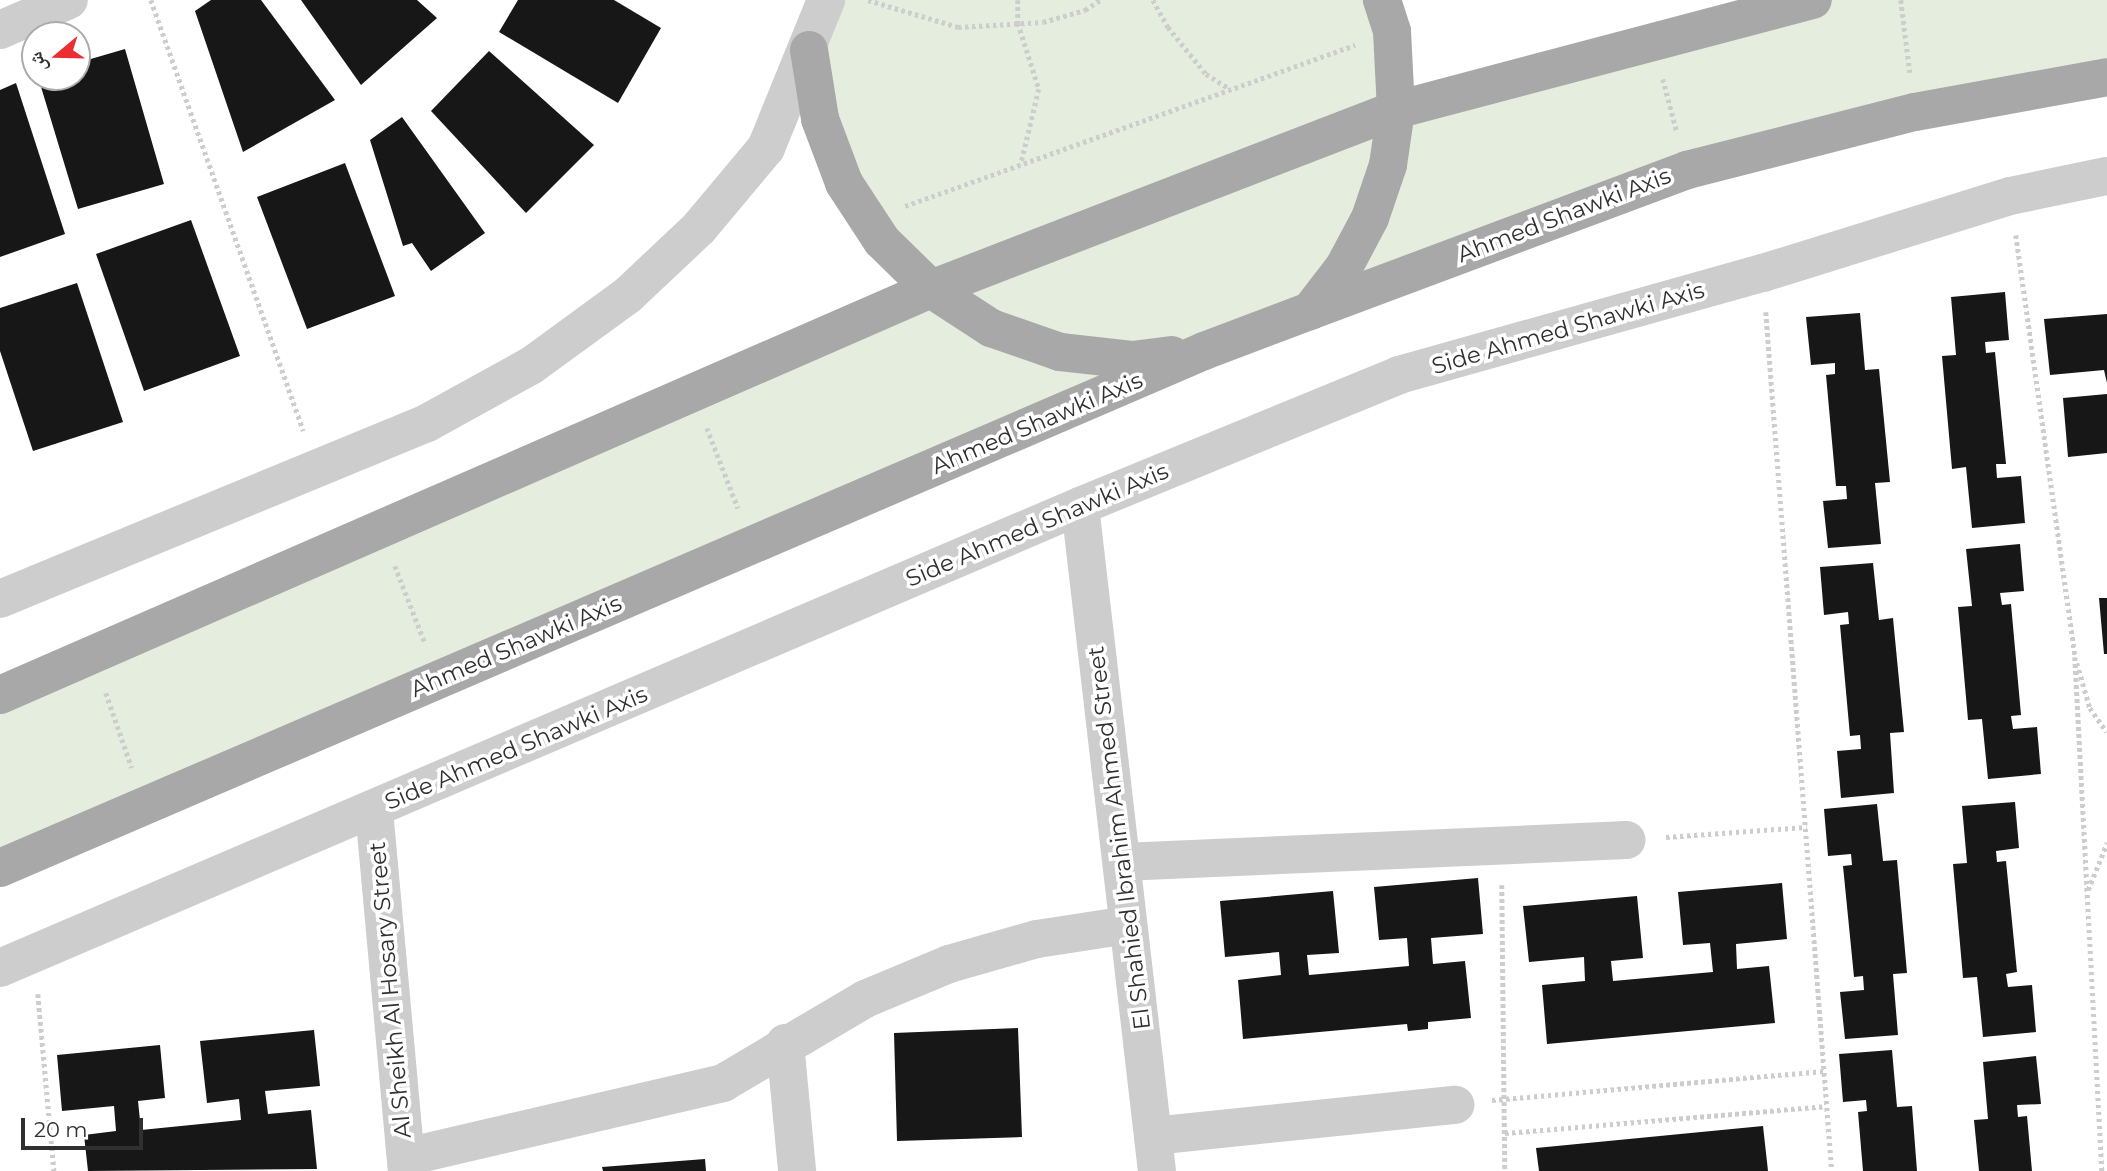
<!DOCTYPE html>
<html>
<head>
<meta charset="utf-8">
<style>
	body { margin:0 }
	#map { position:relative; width:2107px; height:1171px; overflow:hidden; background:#fff; font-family:Montserrat,"Noto Naskh Arabic",sans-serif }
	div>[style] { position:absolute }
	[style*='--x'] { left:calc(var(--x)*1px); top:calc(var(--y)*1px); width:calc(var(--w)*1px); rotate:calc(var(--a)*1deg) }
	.green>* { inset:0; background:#e5edde }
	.building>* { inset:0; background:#171717 }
	.path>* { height:4.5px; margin-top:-2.25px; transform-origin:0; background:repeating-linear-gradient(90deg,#cdcdcd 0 3.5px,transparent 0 7px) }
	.minor>* { height:38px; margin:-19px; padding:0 19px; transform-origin:19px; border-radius:19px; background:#cdcdcd }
	.major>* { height:38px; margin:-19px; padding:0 19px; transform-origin:19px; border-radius:19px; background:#a8a8a8 }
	span { translate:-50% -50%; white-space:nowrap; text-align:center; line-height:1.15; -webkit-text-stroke:7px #fff; paint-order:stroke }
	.street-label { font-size:23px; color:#303030 }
	.north { position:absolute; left:21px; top:21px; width:70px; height:70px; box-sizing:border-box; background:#fff; border:2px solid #acacac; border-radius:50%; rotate:251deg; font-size:19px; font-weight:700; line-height:28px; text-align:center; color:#303030 }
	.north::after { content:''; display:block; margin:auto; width:24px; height:32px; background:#eb2e31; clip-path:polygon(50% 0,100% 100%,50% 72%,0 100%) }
	.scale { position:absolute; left:21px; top:1118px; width:122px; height:32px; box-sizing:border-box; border:4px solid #303030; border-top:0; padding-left:9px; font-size:21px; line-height:24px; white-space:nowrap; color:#303030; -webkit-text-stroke:5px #fff; paint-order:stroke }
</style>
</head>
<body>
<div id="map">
	<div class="green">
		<i style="clip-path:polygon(826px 0,1382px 0,1396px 110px,1818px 0,2107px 0,2107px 77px,1687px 170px,0 867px,0 692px,930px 289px,820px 119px)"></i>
	</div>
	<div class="building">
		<i style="clip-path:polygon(211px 0,261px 0,335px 100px,243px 152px,195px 11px)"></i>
		<i style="clip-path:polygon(301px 0,417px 0,437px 18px,361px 85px)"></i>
		<i style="clip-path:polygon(518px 0,614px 0,661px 28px,618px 103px,499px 32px)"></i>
		<i style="clip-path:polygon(125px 49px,164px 184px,78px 209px,38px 77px,77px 77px,77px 63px)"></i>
		<i style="clip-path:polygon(489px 51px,594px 145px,526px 213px,431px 111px)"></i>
		<i style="clip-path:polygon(16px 83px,65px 234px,0 257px,0 90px)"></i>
		<i style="clip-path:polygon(402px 117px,485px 233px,431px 271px,412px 243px,403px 246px,370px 140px)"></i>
		<i style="clip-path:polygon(345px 163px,395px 296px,307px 329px,257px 197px)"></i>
		<i style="clip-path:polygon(191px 220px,240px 356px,144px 391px,96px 254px)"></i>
		<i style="clip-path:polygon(77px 283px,123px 422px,33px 451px,0 351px,0 308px)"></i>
		<i style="clip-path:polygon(2005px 292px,2009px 340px,1985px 342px,1986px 353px,1995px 352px,2006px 464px,1996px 464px,1997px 478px,2021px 476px,2025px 523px,1972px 528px,1966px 467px,1952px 469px,1942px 356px,1956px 355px,1951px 297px)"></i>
		<i style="clip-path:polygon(1860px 313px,1865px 370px,1879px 369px,1890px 482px,1875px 483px,1881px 544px,1828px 548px,1823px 501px,1847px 499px,1846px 486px,1836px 486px,1826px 375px,1835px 374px,1835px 363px,1811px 365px,1806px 317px)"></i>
		<i style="clip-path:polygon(2107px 314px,2107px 383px,2104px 370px,2050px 375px,2044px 319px)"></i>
		<i style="clip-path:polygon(2107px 394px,2107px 453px,2068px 457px,2063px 398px)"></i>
		<i style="clip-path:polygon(2020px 544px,2024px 591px,2000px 593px,2002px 605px,2011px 604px,2021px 715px,2011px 716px,2013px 729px,2037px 727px,2041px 774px,1988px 779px,1982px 719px,1968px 720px,1958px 607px,1972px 606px,1966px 549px)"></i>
		<i style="clip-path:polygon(1873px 563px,1879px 620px,1893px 618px,1904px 732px,1890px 733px,1894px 793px,1841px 798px,1837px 751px,1861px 749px,1860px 735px,1850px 736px,1840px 625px,1849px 624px,1848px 612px,1824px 615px,1820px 567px)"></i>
		<i style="clip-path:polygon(2099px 598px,2107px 598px,2107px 654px,2104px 654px)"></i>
		<i style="clip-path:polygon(2015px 802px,2019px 848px,1996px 851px,1997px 862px,2006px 861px,2017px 972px,2006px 974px,2008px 987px,2032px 985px,2036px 1032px,1983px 1037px,1977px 977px,1963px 978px,1953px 864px,1967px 863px,1962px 806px)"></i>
		<i style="clip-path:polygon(1877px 804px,1883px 861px,1897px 860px,1907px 973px,1893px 974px,1898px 1035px,1845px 1039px,1840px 992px,1864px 990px,1863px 976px,1854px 977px,1843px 866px,1852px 865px,1851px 854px,1828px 856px,1824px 809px)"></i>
		<i style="clip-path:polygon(1478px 878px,1483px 934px,1431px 938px,1433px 964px,1465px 961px,1471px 1018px,1428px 1022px,1428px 1029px,1408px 1031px,1407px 1024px,1243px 1039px,1238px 980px,1281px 975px,1279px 952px,1225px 957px,1220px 901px,1333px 891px,1339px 953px,1307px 955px,1309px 975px,1409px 966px,1407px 938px,1379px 940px,1374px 887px)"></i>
		<i style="clip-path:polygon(1782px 883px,1787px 939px,1736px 944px,1737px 969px,1769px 966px,1775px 1023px,1547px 1044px,1542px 985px,1585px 981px,1584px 957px,1529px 962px,1523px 906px,1637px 896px,1643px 958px,1611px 961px,1613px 981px,1713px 972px,1710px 943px,1683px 945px,1678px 892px)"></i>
		<i style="clip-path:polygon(1018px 1028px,1022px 1137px,897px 1141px,894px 1033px)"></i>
		<i style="clip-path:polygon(314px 1030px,320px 1086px,265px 1091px,268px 1114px,311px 1110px,317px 1169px,88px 1171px,84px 1135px,116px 1131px,114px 1106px,62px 1111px,57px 1055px,160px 1045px,165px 1098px,138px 1101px,141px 1130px,241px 1120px,239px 1099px,207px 1103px,200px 1041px)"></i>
		<i style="clip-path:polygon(1892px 1050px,1897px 1107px,1912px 1106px,1917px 1171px,1863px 1171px,1858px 1112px,1867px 1111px,1866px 1100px,1843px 1102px,1839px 1054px)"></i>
		<i style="clip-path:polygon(2036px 1056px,2041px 1104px,2017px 1105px,2018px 1117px,2027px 1116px,2032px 1171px,1979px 1171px,1974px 1120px,1988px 1119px,1983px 1062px)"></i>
		<i style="clip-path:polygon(1763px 1126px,1768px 1171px,1539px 1171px,1536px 1148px)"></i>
		<i style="clip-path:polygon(705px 1159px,706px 1171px,603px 1171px,602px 1167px)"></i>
	</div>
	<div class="path">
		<i style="--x:151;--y:0;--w:457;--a:70.5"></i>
		<i style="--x:868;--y:0;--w:94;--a:16.7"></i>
		<i style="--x:958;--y:27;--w:85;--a:-3.4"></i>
		<i style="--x:1043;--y:22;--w:44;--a:-15.9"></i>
		<i style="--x:1085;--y:10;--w:18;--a:-34"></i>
		<i style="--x:1018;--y:0;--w:23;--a:90"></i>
		<i style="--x:1018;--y:23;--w:69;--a:72.3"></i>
		<i style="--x:1039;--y:89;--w:77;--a:103.5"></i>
		<i style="--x:1153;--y:0;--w:31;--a:61"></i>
		<i style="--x:1168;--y:27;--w:60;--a:51"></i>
		<i style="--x:1206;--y:74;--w:28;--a:32"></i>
		<i style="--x:1901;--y:0;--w:73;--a:82.9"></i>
		<i style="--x:1663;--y:79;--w:55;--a:75.2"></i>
		<i style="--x:905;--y:206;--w:478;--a:-19.7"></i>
		<i style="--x:2016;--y:235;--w:426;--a:82"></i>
		<i style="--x:2075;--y:657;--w:515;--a:86.99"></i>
		<i style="--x:1766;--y:312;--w:862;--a:85.61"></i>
		<i style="--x:707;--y:428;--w:86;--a:68.8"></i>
		<i style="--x:395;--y:566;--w:83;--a:68.7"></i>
		<i style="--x:2077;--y:663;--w:47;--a:73.9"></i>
		<i style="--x:2090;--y:708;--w:29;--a:55"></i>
		<i style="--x:106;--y:693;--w:79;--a:70.9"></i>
		<i style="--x:1666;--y:837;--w:141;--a:-4.1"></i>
		<i style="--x:1502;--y:885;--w:286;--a:89.4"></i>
		<i style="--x:2088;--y:890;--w:51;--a:-68"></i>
		<i style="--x:38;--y:994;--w:178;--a:84.8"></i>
		<i style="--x:1492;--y:1100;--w:334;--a:-5"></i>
		<i style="--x:1505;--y:1133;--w:321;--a:-4.8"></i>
	</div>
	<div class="minor">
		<i style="--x:0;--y:30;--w:75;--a:-23.5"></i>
		<i style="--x:1080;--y:506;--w:669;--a:83.4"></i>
		<i style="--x:0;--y:599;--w:462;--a:-22.4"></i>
		<i style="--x:427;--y:423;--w:120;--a:-28.9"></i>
		<i style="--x:532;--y:365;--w:119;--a:-36.1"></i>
		<i style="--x:628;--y:295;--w:98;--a:-43.3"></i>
		<i style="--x:699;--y:228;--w:104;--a:-50.1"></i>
		<i style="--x:766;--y:148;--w:160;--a:-67.9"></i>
		<i style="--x:374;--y:810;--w:363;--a:84.8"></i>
		<i style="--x:1122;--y:862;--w:505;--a:-2.49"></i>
		<i style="--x:0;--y:968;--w:1175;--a:-23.16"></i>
		<i style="--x:1080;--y:506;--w:345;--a:-22.3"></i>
		<i style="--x:1399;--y:375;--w:378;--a:-15.7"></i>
		<i style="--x:1763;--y:273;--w:259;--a:-17.3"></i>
		<i style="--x:2010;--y:196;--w:99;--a:-11.7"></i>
		<i style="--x:785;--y:1043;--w:129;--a:84.6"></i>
		<i style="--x:1153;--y:1136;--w:304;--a:-5.9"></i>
		<i style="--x:406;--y:1157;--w:326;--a:-13.1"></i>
		<i style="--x:723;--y:1083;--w:165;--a:-30.6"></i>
		<i style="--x:865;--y:999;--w:91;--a:-22.6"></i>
		<i style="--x:949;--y:964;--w:91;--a:-15.9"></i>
		<i style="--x:1037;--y:939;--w:92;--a:-8.7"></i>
	</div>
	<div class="major">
		<i style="--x:809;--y:50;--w:70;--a:80.9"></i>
		<i style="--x:820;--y:119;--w:68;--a:69.4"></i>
		<i style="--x:844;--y:183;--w:69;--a:56.8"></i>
		<i style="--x:882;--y:241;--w:69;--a:44.4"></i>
		<i style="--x:931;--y:289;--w:72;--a:33"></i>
		<i style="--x:991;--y:328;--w:73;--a:19.2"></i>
		<i style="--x:1060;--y:352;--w:72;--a:6.3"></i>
		<i style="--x:1132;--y:360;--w:40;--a:-7.1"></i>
		<i style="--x:1310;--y:311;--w:56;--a:-52.3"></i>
		<i style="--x:1344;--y:267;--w:55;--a:-62"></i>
		<i style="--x:1370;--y:218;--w:56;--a:-71.2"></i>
		<i style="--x:1388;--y:165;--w:56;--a:-81.7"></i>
		<i style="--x:1396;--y:110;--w:79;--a:-92.9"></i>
		<i style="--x:1392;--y:31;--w:33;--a:-108"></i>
		<i style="--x:0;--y:695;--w:1016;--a:-23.56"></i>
		<i style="--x:931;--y:289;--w:498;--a:-21.1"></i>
		<i style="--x:1396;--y:110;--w:431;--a:-14.8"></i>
		<i style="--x:0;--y:868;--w:1310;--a:-23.24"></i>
		<i style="--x:1204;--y:351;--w:113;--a:-20.7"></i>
		<i style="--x:1310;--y:311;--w:403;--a:-20.5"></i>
		<i style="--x:1687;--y:170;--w:235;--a:-14.3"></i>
		<i style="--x:1915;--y:112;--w:195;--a:-10.3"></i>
	</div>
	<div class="street-label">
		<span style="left:1564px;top:215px;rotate:-21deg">Ahmed Shawki Axis</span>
		<span style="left:1568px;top:328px;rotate:-16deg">Side Ahmed Shawki Axis</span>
		<span style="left:1037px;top:423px;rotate:-23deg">Ahmed Shawki Axis</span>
		<span style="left:1037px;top:525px;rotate:-23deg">Side Ahmed Shawki Axis</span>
		<span style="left:516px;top:646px;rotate:-23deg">Ahmed Shawki Axis</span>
		<span style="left:516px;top:748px;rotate:-23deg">Side Ahmed Shawki Axis</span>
		<span style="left:1119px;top:838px;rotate:-97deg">El Shahied Ibrahim Ahmed Street</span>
		<span style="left:390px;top:990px;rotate:-95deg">Al Sheikh Al Hosary Street</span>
	</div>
	<div class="north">ش</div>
	<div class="scale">20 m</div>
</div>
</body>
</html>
